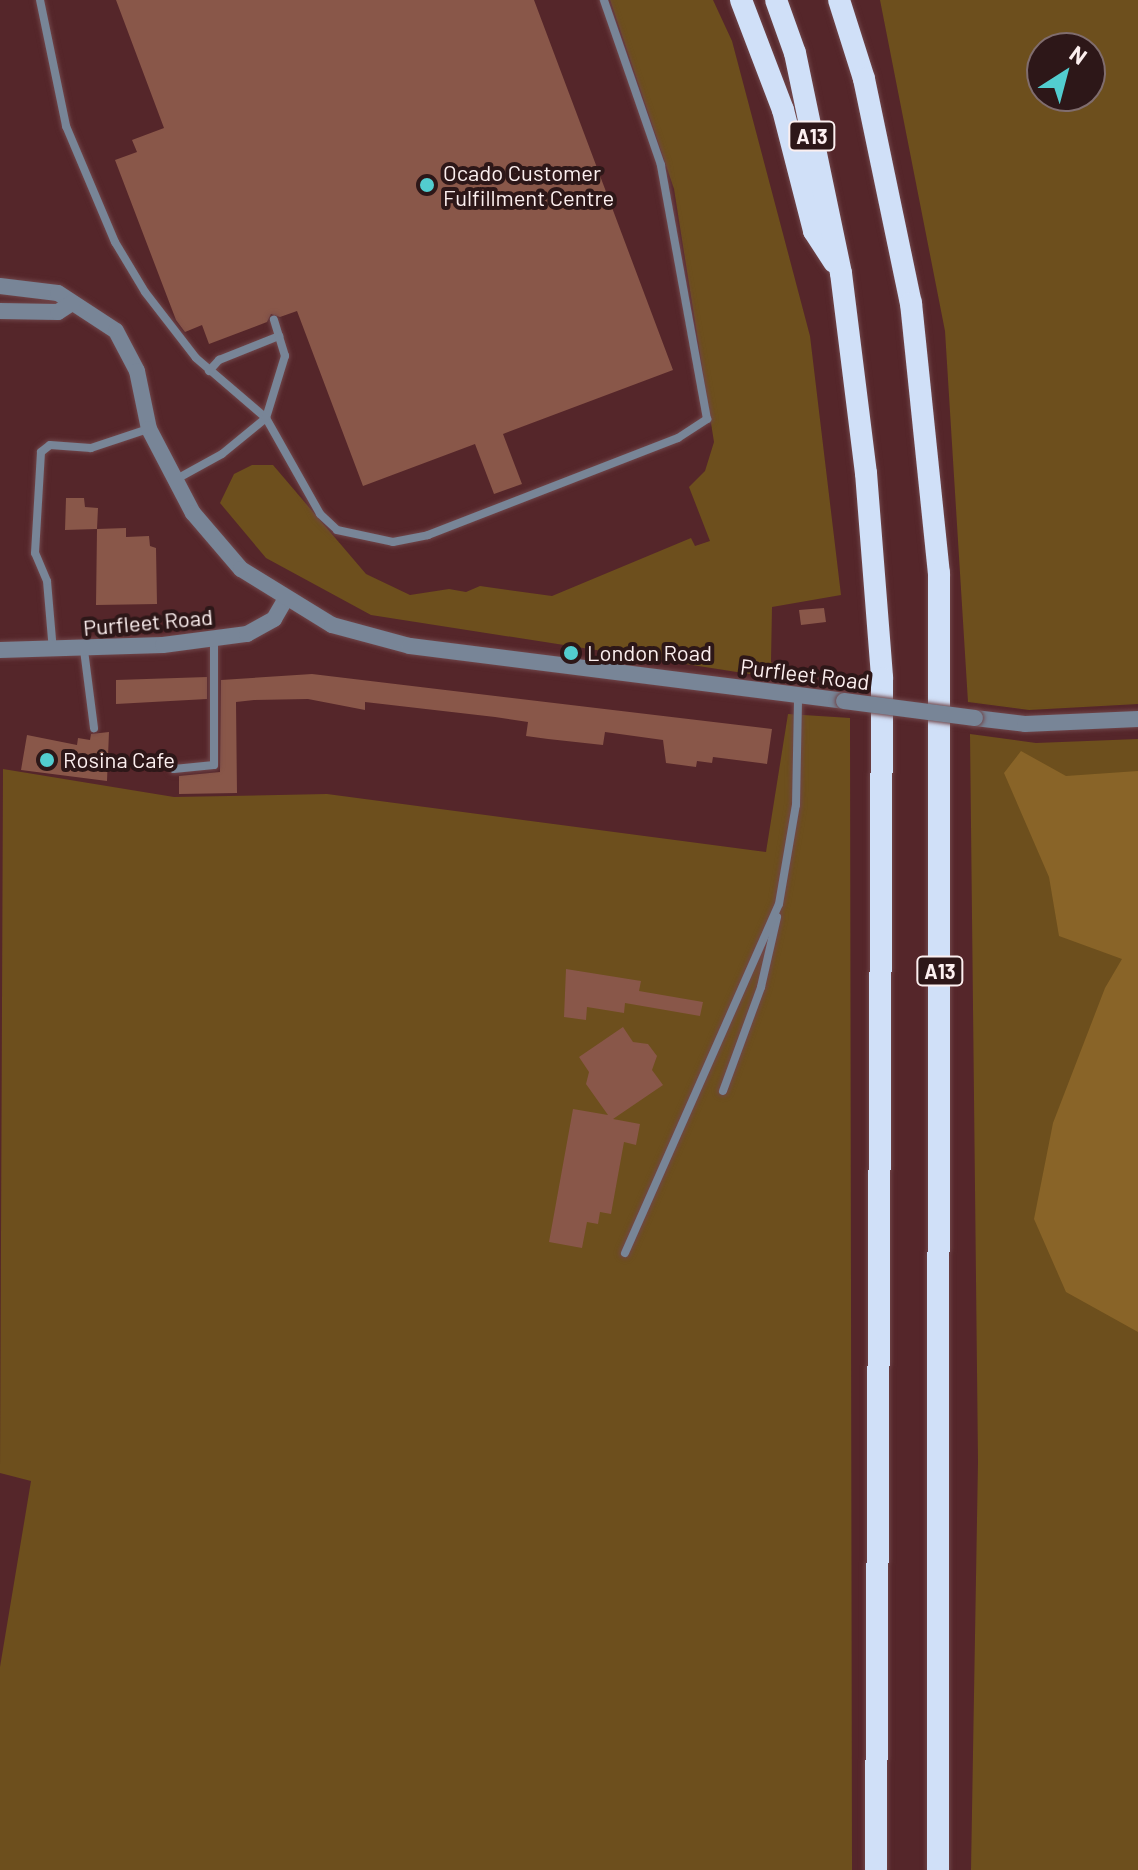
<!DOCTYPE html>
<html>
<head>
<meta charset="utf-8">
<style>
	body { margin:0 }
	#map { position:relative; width:1138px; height:1870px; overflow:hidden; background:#55262a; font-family:Barlow,sans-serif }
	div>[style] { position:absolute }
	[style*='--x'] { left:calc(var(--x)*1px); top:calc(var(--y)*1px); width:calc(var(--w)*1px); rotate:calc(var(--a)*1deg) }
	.green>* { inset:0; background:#6d4f1d }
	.forest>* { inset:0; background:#896428 }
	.building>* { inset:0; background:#895749 }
	.roads { filter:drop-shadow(0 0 2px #70464a) drop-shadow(0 0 2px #70464a) }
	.service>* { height:8px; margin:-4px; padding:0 4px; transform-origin:4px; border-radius:4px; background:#788597 }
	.minor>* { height:16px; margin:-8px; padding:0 8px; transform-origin:8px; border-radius:8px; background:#788597 }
	.tertiary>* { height:16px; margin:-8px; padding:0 8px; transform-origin:8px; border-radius:8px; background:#788597 }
	.trunk>* { height:22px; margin:-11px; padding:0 11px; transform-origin:11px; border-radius:11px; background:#d0e0f8 }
	.bridges { filter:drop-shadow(0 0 2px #70464a) drop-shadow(0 0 2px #70464a) }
	.tertiary-bridge>* { height:16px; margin:-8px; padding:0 8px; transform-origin:8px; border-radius:8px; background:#788597 }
	.dots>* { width:22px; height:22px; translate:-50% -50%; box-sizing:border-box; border:4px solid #2d1718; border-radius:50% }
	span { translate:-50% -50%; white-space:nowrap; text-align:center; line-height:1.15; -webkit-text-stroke:8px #2d1718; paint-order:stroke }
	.shield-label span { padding:2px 6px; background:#2d1718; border:2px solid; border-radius:6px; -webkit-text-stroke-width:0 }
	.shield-label { font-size:20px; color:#fcefef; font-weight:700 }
	.poi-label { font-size:22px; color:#fcefef }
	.left { translate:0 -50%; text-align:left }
	.street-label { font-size:22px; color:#fcefef }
	.north { position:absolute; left:1026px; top:32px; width:80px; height:80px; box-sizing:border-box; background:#2d1718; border:2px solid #806d6e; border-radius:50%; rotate:36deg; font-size:22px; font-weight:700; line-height:32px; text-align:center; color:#fcefef }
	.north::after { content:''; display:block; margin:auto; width:28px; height:36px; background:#52cdcf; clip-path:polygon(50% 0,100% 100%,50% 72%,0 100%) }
</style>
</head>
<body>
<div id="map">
	<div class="green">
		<i style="clip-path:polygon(610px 0,713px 0,732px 41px,810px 336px,841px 595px,772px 607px,771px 662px,788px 680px,371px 615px,266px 558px,220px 503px,234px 474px,252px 465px,273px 465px,366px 574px,410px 595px,449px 589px,466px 592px,480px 586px,552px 596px,691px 538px,695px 546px,710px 541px,689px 487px,705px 471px,714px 442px,674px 189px)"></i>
		<i style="clip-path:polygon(evenodd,880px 0,1138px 0,1138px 704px,1029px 710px,968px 702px,945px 331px,880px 0,1042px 48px,1090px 48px,1090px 96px,1042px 96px,1042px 48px)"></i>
		<i style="clip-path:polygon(788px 714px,850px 718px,852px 1870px,0 1870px,0 1667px,31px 1481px,0 1473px,3px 769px,174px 797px,327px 794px,766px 852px)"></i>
		<i style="clip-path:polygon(970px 734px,1036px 743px,1138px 739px,1138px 1870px,971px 1870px,978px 1461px)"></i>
	</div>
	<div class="forest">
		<i style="clip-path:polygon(1021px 751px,1066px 776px,1138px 771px,1138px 1332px,1066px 1292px,1034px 1219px,1053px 1123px,1105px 988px,1122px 959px,1059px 936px,1049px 877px,1004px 773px)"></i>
	</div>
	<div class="building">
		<i style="clip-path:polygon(116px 0,534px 0,673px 370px,503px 434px,522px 484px,494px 494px,475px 444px,363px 486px,297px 311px,280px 317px,271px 314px,267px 322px,209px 344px,202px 325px,185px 332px,176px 320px,115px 160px,137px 152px,132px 140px,164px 128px)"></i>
		<i style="clip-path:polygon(66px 498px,84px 498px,85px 507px,98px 508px,97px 529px,65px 530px)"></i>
		<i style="clip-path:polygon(126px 528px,126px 537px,149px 536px,150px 546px,156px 548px,157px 604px,96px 605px,97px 529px)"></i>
		<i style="clip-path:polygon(824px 608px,826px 622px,801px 625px,799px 610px)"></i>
		<i style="clip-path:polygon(312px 674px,772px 729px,767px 764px,713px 757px,712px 763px,697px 761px,696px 767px,666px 763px,663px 740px,605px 732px,603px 745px,548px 739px,526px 736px,528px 722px,495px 717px,365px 702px,365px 710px,308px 699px,254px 700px,236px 702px,237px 793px,179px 794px,179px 776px,220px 772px,221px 680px)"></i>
		<i style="clip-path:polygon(207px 677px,207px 699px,116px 704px,116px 680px)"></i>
		<i style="clip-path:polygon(109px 732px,107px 781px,21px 770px,27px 735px,77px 745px,78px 738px,90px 740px,91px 734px)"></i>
		<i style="clip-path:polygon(566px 969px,641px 981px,639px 991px,703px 1002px,700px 1016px,625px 1003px,624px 1013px,587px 1007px,586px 1020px,564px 1017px)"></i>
		<i style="clip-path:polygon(623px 1027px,633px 1042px,648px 1044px,657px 1056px,652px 1070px,663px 1085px,613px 1119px,640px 1124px,636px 1145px,624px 1142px,611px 1214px,600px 1212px,598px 1224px,587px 1222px,582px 1248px,549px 1242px,573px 1109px,608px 1115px,586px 1084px,589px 1072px,579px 1057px)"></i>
	</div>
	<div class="roads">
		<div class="service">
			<i style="--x:40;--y:0;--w:129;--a:78.3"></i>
			<i style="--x:66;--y:126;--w:126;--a:67.1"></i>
			<i style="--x:115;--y:242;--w:58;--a:59"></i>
			<i style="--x:145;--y:292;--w:83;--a:52.3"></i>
			<i style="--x:196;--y:358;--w:92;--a:40.6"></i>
			<i style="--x:266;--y:418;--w:110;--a:60.6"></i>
			<i style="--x:320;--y:514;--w:23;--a:43"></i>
			<i style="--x:337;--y:530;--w:57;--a:12.1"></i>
			<i style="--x:393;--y:542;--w:36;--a:-11"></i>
			<i style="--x:428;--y:535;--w:268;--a:-21.2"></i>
			<i style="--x:678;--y:438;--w:35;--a:-33"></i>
			<i style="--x:707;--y:419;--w:258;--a:-100.3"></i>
			<i style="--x:661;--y:165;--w:175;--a:-109.1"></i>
			<i style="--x:209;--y:371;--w:15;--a:-48"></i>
			<i style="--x:219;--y:360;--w:65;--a:-21.8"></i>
			<i style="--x:173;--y:481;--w:56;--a:-28.9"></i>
			<i style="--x:222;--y:454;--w:57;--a:-39.3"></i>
			<i style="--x:266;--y:418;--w:65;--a:-73"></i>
			<i style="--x:285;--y:356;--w:38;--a:-107"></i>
			<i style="--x:84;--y:650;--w:79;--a:82.7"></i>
			<i style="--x:53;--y:651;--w:70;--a:-94.9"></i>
			<i style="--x:47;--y:581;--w:30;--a:-113"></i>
			<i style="--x:35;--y:553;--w:101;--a:-86.6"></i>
			<i style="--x:41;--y:452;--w:11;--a:-38"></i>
			<i style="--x:50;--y:445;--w:41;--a:4.2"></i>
			<i style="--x:91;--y:448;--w:60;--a:-18.4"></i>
			<i style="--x:174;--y:769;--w:40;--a:-5.7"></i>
			<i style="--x:214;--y:765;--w:125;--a:-90"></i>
			<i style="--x:723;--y:1091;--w:111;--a:-69.9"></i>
			<i style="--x:761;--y:987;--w:72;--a:-77.1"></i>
			<i style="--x:625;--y:1253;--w:381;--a:-66.2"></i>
			<i style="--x:779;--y:904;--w:100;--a:-80.3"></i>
			<i style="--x:796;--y:805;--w:109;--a:-88.9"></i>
		</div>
		<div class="minor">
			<i style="--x:0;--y:650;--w:163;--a:-1.8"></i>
			<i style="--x:163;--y:645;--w:85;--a:-7.5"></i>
			<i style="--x:247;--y:634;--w:31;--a:-29"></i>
			<i style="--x:274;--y:619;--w:22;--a:-60"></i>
		</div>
		<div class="tertiary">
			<i style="--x:0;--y:286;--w:58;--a:6.9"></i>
			<i style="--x:58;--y:293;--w:69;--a:33.2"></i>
			<i style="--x:116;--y:331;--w:45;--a:62.3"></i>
			<i style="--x:137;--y:371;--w:59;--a:78.3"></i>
			<i style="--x:149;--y:429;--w:95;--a:62.4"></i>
			<i style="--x:193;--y:513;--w:74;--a:49.4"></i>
			<i style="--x:241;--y:569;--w:107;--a:31.6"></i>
			<i style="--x:332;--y:625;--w:81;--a:15.1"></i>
			<i style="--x:410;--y:646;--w:437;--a:7.2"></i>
			<i style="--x:0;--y:311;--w:58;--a:1"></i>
			<i style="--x:58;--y:312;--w:17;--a:-33"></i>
			<i style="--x:975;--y:718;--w:50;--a:6.8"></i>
			<i style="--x:1025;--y:724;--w:113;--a:-2.5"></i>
		</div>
		<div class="trunk">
			<i style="--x:741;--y:0;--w:118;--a:69.1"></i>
			<i style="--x:783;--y:110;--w:125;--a:75.6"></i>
			<i style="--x:814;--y:231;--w:37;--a:57"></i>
			<i style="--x:776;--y:0;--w:56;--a:70.3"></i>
			<i style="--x:795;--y:53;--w:225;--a:78.2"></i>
			<i style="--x:841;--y:273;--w:202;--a:82.9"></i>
			<i style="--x:866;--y:473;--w:206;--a:85.5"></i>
			<i style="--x:882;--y:678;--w:1192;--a:90.29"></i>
			<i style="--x:839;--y:0;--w:83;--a:72.4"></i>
			<i style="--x:864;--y:79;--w:229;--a:78.2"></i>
			<i style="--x:911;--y:303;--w:271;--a:84.1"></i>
			<i style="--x:939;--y:573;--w:1297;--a:90.04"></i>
		</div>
	</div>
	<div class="bridges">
		<div class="tertiary-bridge">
			<i style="--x:844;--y:701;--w:132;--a:7.4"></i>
		</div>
	</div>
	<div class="dots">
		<i style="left:427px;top:185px;background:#52cdcf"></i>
		<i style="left:571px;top:653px;background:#52cdcf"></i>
		<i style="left:47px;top:760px;background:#52cdcf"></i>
	</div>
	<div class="shield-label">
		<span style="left:812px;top:136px">A13</span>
		<span style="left:940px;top:971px">A13</span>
	</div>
	<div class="poi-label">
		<span class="left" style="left:443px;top:185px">Ocado Customer<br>Fulfillment Centre</span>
		<span class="left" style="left:587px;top:653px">London Road</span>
		<span class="left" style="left:63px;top:760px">Rosina Cafe</span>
	</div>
	<div class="street-label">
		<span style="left:148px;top:622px;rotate:-5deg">Purfleet Road</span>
		<span style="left:805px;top:674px;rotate:7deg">Purfleet Road</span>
	</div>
	<div class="north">N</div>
</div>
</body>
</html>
